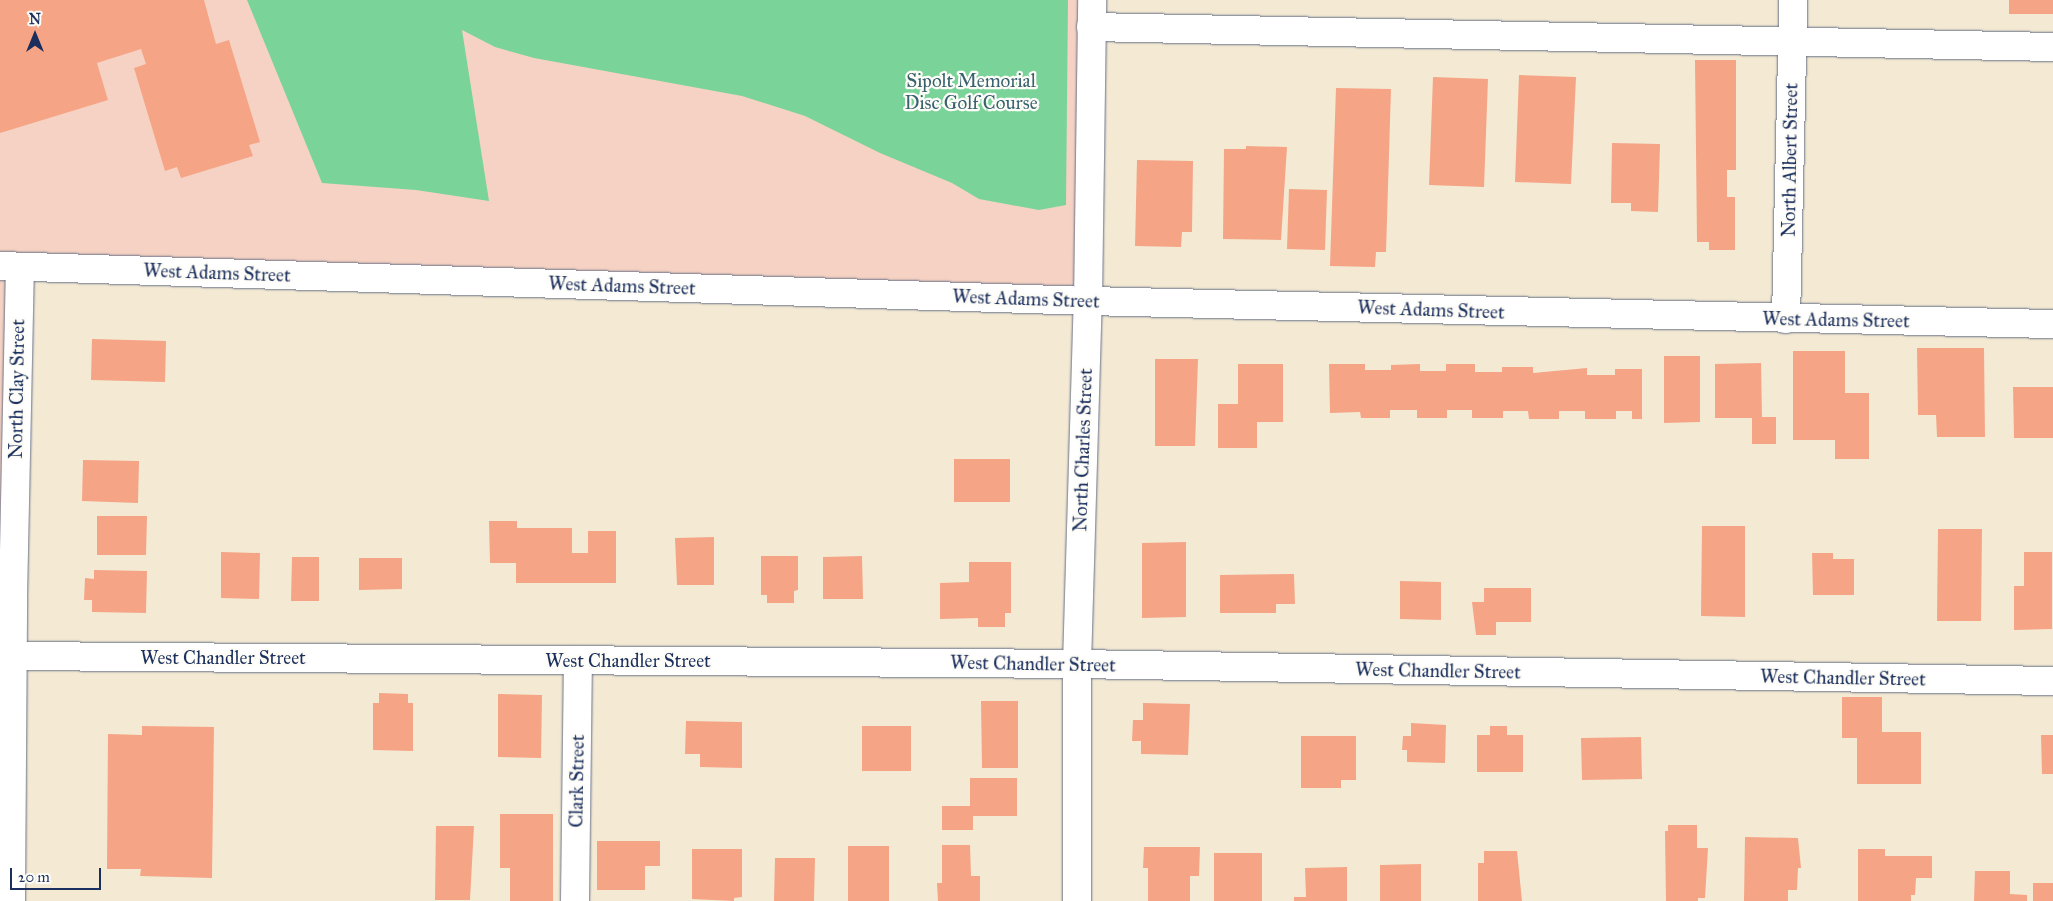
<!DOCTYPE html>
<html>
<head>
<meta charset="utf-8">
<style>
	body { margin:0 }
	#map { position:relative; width:2053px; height:901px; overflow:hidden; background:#f4ead4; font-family:"IM FELL Great Primer",serif }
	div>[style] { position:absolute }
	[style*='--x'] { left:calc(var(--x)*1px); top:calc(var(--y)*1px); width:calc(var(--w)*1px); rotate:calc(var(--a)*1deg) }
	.built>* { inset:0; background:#f5d2c3 }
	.green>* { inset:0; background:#7ad49a }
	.building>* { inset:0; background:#f5a486 }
	.roads { filter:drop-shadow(0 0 1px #677087) drop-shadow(0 0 1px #677087) }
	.minor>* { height:28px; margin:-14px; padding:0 14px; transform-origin:14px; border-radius:14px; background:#fff }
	span { translate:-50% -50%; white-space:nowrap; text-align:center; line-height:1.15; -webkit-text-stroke:4.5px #fdfcf7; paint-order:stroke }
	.park-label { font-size:19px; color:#386170 }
	.street-label { font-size:19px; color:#1b2f5e }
	.north { position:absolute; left:10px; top:10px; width:50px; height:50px; -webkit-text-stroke:4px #fdfcf7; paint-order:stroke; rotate:0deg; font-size:14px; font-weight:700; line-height:20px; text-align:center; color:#1b2f5e }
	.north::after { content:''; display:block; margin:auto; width:18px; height:22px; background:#1b2f5e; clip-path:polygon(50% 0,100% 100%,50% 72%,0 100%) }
	.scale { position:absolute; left:10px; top:868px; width:91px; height:22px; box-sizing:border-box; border:2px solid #1b2f5e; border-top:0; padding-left:6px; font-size:15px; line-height:18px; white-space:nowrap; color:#1b2f5e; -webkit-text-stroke:4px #fdfcf7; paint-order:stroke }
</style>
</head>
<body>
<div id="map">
	<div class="built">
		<i style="clip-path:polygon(0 0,1094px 0,1088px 301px,20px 267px,0 597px)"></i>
	</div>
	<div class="green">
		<i style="clip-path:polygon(247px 0,1068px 0,1066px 205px,1039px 210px,979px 199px,952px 183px,880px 153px,805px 116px,742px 96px,534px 58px,495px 47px,462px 30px,489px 201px,416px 190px,322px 183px)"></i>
	</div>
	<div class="building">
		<i style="clip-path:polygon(0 0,204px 0,216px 44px,229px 40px,260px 142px,249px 145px,253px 156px,181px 178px,177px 167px,165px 171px,134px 68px,146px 64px,141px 49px,97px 63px,108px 100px,0 133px)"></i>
		<i style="clip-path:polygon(2009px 0,2053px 0,2053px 14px,2009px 14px)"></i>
		<i style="clip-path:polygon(1695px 60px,1736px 60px,1736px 170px,1727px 170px,1727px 197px,1735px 197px,1735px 250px,1709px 250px,1709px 242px,1697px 242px)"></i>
		<i style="clip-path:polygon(1519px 75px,1576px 77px,1571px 184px,1515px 182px)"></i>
		<i style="clip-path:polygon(1433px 77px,1488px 79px,1484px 187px,1429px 185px)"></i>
		<i style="clip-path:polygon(1336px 88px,1391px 89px,1386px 252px,1376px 252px,1375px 267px,1330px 266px)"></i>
		<i style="clip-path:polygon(1612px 143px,1660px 144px,1658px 212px,1631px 211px,1631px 203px,1611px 203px)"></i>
		<i style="clip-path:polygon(1246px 146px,1287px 147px,1281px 240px,1223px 239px,1224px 149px,1246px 149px)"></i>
		<i style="clip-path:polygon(1137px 160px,1193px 161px,1192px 232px,1182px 232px,1181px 247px,1135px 246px)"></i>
		<i style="clip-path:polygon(1289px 189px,1327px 190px,1325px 250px,1287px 249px)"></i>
		<i style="clip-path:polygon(92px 339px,166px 341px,165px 382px,91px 380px)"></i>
		<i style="clip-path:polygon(1917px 348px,1984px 348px,1985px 437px,1937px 437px,1936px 415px,1918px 415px)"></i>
		<i style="clip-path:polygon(1793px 351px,1845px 351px,1845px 393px,1869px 393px,1869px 459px,1835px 459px,1835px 440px,1793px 440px)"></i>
		<i style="clip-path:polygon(1664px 356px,1700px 356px,1700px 422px,1664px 423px)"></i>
		<i style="clip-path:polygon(1155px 359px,1198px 359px,1195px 446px,1155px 446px)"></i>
		<i style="clip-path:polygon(1761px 363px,1762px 417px,1776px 417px,1776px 444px,1752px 444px,1752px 418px,1715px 418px,1715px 364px)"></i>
		<i style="clip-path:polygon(1238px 364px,1283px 364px,1283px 422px,1257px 422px,1257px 448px,1218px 448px,1218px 404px,1238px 404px)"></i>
		<i style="clip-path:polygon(1329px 364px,1365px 364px,1365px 370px,1391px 370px,1391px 365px,1420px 364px,1420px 371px,1446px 371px,1446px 364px,1475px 364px,1475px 372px,1502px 372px,1502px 367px,1533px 367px,1533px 373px,1587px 368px,1587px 375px,1615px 375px,1615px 369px,1642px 369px,1642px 419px,1632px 419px,1632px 411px,1616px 411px,1616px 419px,1585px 419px,1585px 411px,1559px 411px,1559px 419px,1529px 419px,1528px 411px,1503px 411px,1503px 418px,1472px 418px,1472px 410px,1447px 410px,1447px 418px,1417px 418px,1417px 410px,1390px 410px,1390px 418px,1361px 418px,1360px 412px,1330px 413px)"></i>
		<i style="clip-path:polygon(2013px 387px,2053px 387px,2053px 438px,2014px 438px)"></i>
		<i style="clip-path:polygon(954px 459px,1010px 459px,1010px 502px,954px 502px)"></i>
		<i style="clip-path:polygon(83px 460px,139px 461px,138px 503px,82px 501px)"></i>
		<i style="clip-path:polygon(97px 516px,147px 516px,146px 555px,97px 555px)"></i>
		<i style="clip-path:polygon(489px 521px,517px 521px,517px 528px,572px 528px,572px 553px,588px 553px,588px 531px,616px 531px,616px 583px,516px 583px,516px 563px,490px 563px)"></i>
		<i style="clip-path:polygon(1702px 526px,1745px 526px,1745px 617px,1701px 616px)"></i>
		<i style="clip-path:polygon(1938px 529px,1982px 529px,1981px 621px,1937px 621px)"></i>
		<i style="clip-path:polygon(714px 537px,714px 585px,677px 585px,675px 538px)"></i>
		<i style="clip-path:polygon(1186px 542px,1186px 617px,1142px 618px,1142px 543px)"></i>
		<i style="clip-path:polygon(221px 552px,260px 553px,259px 599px,221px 598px)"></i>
		<i style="clip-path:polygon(2024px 552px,2052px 552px,2052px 629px,2014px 630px,2014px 586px,2024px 586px)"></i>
		<i style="clip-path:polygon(1812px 553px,1833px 553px,1833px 559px,1854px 559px,1854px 595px,1813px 595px)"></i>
		<i style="clip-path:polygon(761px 556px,798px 556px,798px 590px,794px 591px,794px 603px,767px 603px,767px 595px,761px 595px)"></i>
		<i style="clip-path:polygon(862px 556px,863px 599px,823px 599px,823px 557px)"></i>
		<i style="clip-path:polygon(292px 557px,319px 557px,319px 601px,291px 601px)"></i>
		<i style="clip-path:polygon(359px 558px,402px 558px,402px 589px,359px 590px)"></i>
		<i style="clip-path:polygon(969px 562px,1011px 562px,1011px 613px,1005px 613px,1005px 627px,978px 627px,978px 618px,940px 619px,940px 583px,969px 582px)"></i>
		<i style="clip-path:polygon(94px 570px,147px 571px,146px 613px,92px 612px,92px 600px,84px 600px,85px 578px,94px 579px)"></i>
		<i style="clip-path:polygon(1294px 574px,1295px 604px,1276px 604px,1276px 613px,1220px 613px,1220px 575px)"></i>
		<i style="clip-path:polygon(1400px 581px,1441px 582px,1441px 620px,1400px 619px)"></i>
		<i style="clip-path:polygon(1484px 588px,1531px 588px,1531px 622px,1496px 622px,1496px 635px,1476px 635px,1472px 602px,1484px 602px)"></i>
		<i style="clip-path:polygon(379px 693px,408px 694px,408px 703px,413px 703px,413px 751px,373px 750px,373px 703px,379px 703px)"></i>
		<i style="clip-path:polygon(498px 694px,542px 695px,541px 758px,498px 757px)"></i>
		<i style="clip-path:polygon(1842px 697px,1882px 697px,1882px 732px,1921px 732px,1921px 784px,1857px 784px,1857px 738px,1842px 738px)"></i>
		<i style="clip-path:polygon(981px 701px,1018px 701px,1018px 768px,982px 768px)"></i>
		<i style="clip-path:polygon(1143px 703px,1190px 704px,1188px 755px,1141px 754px,1141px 741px,1132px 741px,1133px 720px,1143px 720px)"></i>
		<i style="clip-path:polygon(686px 721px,742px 722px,742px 768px,700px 767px,700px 754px,685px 754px)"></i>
		<i style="clip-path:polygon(1411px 723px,1446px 725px,1445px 763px,1407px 762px,1407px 750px,1402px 750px,1403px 736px,1411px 736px)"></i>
		<i style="clip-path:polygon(142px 726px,214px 727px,212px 878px,140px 876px,141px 869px,107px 869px,108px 734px,142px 735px)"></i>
		<i style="clip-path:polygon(862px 726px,911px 726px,911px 771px,862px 771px)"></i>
		<i style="clip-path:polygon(1490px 726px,1507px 726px,1507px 735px,1523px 735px,1523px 772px,1477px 772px,1477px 735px,1490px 735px)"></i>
		<i style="clip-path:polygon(2041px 735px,2053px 735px,2053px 774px,2042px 774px)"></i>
		<i style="clip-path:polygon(1301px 736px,1356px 736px,1356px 780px,1341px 780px,1341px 788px,1301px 788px)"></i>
		<i style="clip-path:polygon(1641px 737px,1642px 779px,1582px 780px,1581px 738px)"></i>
		<i style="clip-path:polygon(970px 778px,1017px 778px,1017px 816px,973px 816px,973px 830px,942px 830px,942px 806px,970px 806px)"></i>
		<i style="clip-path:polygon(500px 814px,553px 814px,553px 901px,510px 901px,510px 868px,500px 868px)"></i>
		<i style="clip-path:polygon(1668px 825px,1697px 825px,1697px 848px,1708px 848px,1705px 898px,1698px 898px,1698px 901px,1666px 901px,1665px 831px,1668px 831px)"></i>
		<i style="clip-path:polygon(436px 826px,474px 826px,470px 900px,435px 900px)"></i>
		<i style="clip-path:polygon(1745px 837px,1798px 838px,1801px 868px,1798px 868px,1797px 890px,1788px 890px,1788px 901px,1744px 901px)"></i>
		<i style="clip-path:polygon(597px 841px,660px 841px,660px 866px,645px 866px,645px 890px,597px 890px)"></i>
		<i style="clip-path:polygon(942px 845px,970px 845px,971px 876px,980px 876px,980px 901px,938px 901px,937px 883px,942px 883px)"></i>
		<i style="clip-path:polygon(848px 846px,889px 846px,889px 901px,848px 901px)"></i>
		<i style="clip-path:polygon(1144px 847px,1200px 847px,1199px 876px,1190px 876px,1190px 901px,1148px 901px,1148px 868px,1143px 868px)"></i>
		<i style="clip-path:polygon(692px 849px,742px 849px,742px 897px,734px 898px,734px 901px,692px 899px)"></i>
		<i style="clip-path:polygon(1858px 849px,1885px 849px,1885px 856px,1932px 856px,1932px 878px,1916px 878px,1915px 895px,1911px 895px,1911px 901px,1858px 901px)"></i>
		<i style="clip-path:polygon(1484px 851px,1517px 851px,1522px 901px,1478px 901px,1478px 863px,1484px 863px)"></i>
		<i style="clip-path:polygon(1214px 853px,1262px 853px,1262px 901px,1214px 901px)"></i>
		<i style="clip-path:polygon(775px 858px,815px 858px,814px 901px,774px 901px)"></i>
		<i style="clip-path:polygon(1421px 864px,1421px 901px,1380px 901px,1380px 865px)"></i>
		<i style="clip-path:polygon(1347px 867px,1347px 901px,1294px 901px,1294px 897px,1306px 897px,1305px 868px)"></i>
		<i style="clip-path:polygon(1975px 871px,2010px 871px,2010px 894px,2027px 895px,2027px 901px,1974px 901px)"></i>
		<i style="clip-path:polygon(2033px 883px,2053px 883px,2053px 901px,2033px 901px)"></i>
	</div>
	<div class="roads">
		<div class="minor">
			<i style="--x:1091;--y:27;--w:962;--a:1.19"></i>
			<i style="--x:0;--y:266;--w:1089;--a:1.84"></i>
			<i style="--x:1088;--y:301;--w:965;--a:1.37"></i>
			<i style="--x:1786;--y:319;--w:319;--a:-88.7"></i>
			<i style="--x:13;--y:656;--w:1064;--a:0.43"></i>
			<i style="--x:1077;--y:664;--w:976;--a:1"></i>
			<i style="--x:11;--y:901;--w:303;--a:-89.6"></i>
			<i style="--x:13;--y:598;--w:331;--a:-88.8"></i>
			<i style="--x:575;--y:901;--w:241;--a:-89.3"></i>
			<i style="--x:1077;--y:901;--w:237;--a:-90"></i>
			<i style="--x:1077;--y:664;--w:363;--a:-88.3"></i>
			<i style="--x:1088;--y:301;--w:301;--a:-89.2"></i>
		</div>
	</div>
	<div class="park-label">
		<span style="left:971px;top:92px">Sipolt Memorial<br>Disc Golf Course</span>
	</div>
	<div class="street-label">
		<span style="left:1790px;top:160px;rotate:-89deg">North Albert Street</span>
		<span style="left:217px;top:273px;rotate:2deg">West Adams Street</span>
		<span style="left:622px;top:286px;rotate:2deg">West Adams Street</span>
		<span style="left:1026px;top:299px;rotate:2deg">West Adams Street</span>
		<span style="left:1431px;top:310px;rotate:2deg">West Adams Street</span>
		<span style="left:1836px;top:320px;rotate:1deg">West Adams Street</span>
		<span style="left:17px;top:389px;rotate:-89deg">North Clay Street</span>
		<span style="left:1083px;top:450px;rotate:-88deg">North Charles Street</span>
		<span style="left:223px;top:658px">West Chandler Street</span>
		<span style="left:628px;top:661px">West Chandler Street</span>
		<span style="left:1033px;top:664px;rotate:1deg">West Chandler Street</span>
		<span style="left:1438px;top:671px;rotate:1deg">West Chandler Street</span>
		<span style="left:1843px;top:678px;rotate:1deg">West Chandler Street</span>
		<span style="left:577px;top:781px;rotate:-89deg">Clark Street</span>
	</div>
	<div class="north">N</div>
	<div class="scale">20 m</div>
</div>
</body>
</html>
